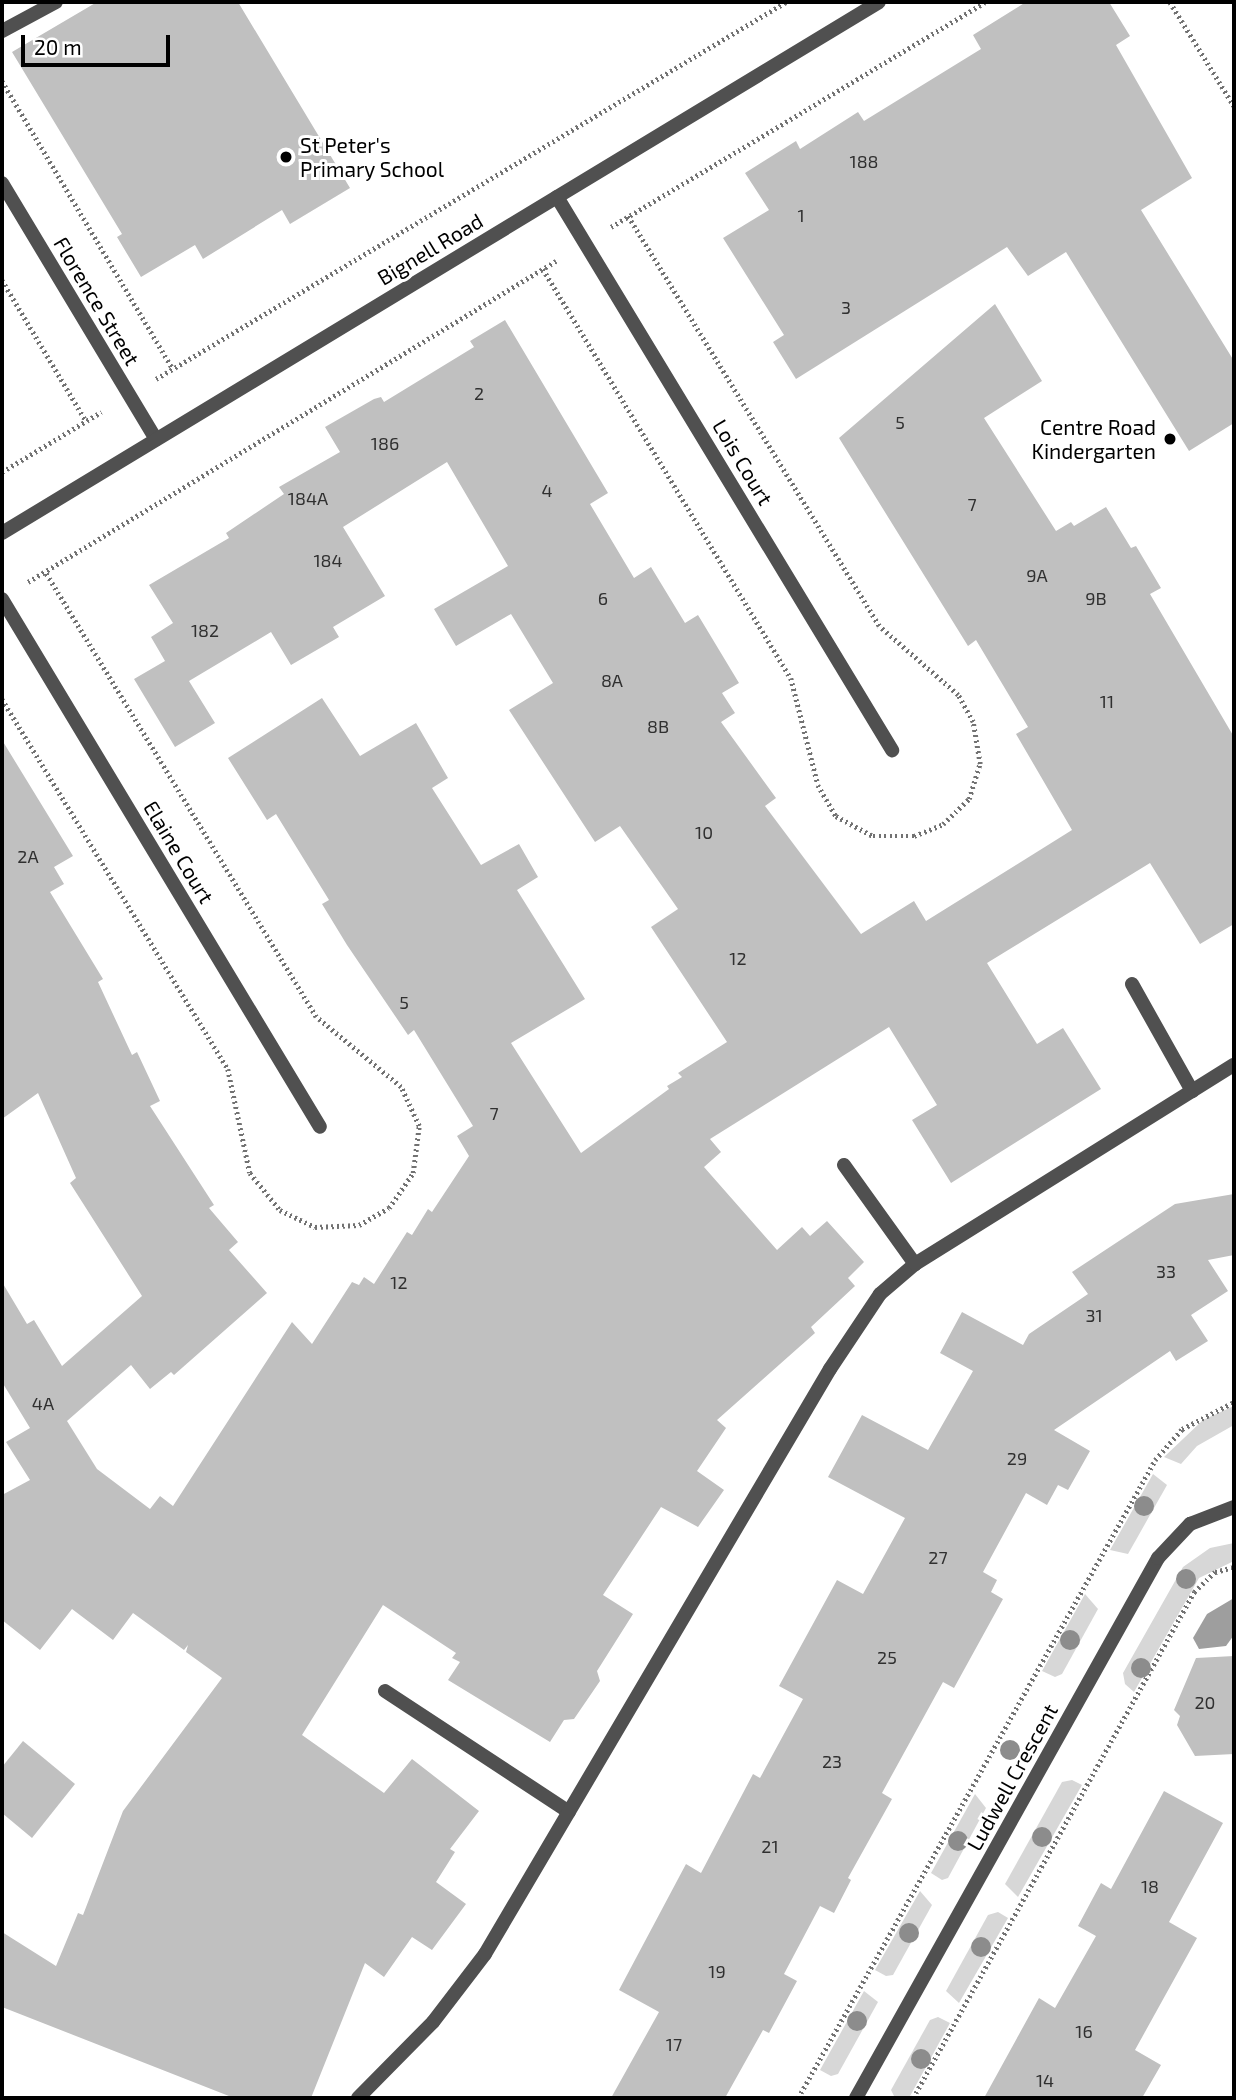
<!DOCTYPE html>
<html>
<head>
<meta charset="utf-8">
<style>
	body { margin:0 }
	#map { position:relative; width:1236px; height:2100px; overflow:hidden; background:#fff; font-family:"Exo 2",sans-serif }
	div>[style] { position:absolute }
	[style*='--x'] { left:calc(var(--x)*1px); top:calc(var(--y)*1px); width:calc(var(--w)*1px); rotate:calc(var(--a)*1deg) }
	.green>* { inset:0; background:#d7d7d7 }
	.water>* { inset:0; background:#9e9e9e }
	.building>* { inset:0; background:#c0c0c0 }
	.path>* { height:4.5px; margin-top:-2.25px; transform-origin:0; background:repeating-linear-gradient(90deg,#727272 0 2px,transparent 0 5.5px) }
	.lane>* { height:14px; margin:-7px; padding:0 7px; transform-origin:7px; border-radius:7px; background:#505050 }
	.street>* { height:14px; margin:-7px; padding:0 7px; transform-origin:7px; border-radius:7px; background:#505050 }
	.trees>* { width:20px; height:20px; margin:-10px; border-radius:50%; background:#8c8c8c }
	.dots>* { width:19px; height:19px; translate:-50% -50%; box-sizing:border-box; border:4px solid #fff; border-radius:50% }
	span { translate:-50% -50%; white-space:nowrap; text-align:center; line-height:1.15; -webkit-text-stroke:6px #fff; paint-order:stroke }
	.number-label { font-size:18px; color:#303030 }
	.number-label span { -webkit-text-stroke-width:0 }
	.poi-label { font-size:21px; color:#000 }
	.left { translate:0 -50%; text-align:left }
	.right { translate:-100% -50%; text-align:right }
	.street-label { font-size:21px; color:#000 }
	.frame { position:absolute; inset:0; border:4px solid #000; pointer-events:none }
	.scale { position:absolute; left:21px; top:35px; width:149px; height:32px; box-sizing:border-box; border:4px solid #000; border-top:0; padding-left:9px; font-size:21px; line-height:24px; white-space:nowrap; color:#000; -webkit-text-stroke:5px #fff; paint-order:stroke }
</style>
</head>
<body>
<div id="map">
	<div class="green">
		<i style="clip-path:polygon(1234px 1406px,1234px 1425px,1197px 1446px,1181px 1464px,1164px 1457px,1203px 1420px)"></i>
		<i style="clip-path:polygon(1153px 1474px,1167px 1485px,1128px 1554px,1110px 1550px)"></i>
		<i style="clip-path:polygon(1234px 1543px,1234px 1561px,1199px 1578px,1134px 1692px,1125px 1684px,1123px 1673px,1183px 1567px,1210px 1548px)"></i>
		<i style="clip-path:polygon(1085px 1594px,1098px 1609px,1062px 1674px,1055px 1677px,1042px 1671px)"></i>
		<i style="clip-path:polygon(1072px 1780px,1082px 1785px,1018px 1897px,1005px 1884px,1062px 1782px)"></i>
		<i style="clip-path:polygon(975px 1794px,986px 1808px,948px 1878px,942px 1880px,931px 1873px)"></i>
		<i style="clip-path:polygon(920px 1891px,932px 1905px,893px 1975px,886px 1976px,875px 1970px)"></i>
		<i style="clip-path:polygon(998px 1912px,1008px 1918px,959px 2003px,946px 1991px,988px 1915px)"></i>
		<i style="clip-path:polygon(864px 1991px,878px 2002px,838px 2074px,831px 2076px,820px 2070px)"></i>
		<i style="clip-path:polygon(938px 2017px,950px 2023px,909px 2098px,895px 2098px,891px 2090px,930px 2020px)"></i>
	</div>
	<div class="water">
		<i style="clip-path:polygon(1234px 1598px,1234px 1635px,1226px 1646px,1199px 1649px,1193px 1638px,1207px 1614px)"></i>
	</div>
	<div class="building">
		<i style="clip-path:polygon(97px 2px,238px 2px,350px 188px,290px 224px,282px 210px,203px 259px,195px 245px,141px 277px,117px 237px,122px 234px,12px 52px)"></i>
		<i style="clip-path:polygon(1026px 2px,1109px 2px,1130px 36px,1116px 45px,1192px 178px,1141px 210px,1234px 361px,1234px 423px,1189px 451px,1066px 252px,1028px 276px,1007px 247px,796px 379px,773px 342px,784px 335px,723px 238px,769px 210px,745px 173px,796px 141px,800px 149px,858px 112px,864px 121px,981px 49px,973px 35px)"></i>
		<i style="clip-path:polygon(995px 304px,1042px 381px,984px 418px,1056px 531px,1071px 522px,1074px 526px,1106px 507px,1131px 548px,1136px 546px,1161px 588px,1150px 594px,1234px 737px,1234px 924px,1200px 944px,1150px 863px,987px 963px,1037px 1044px,1063px 1028px,1101px 1089px,951px 1183px,912px 1120px,937px 1105px,889px 1027px,710px 1139px,721px 1152px,704px 1167px,777px 1250px,802px 1227px,810px 1236px,827px 1221px,864px 1262px,848px 1278px,855px 1286px,811px 1327px,815px 1333px,717px 1420px,726px 1428px,697px 1471px,724px 1490px,698px 1527px,661px 1507px,603px 1595px,633px 1614px,597px 1671px,600px 1681px,574px 1719px,564px 1720px,550px 1742px,448px 1680px,460px 1662px,452px 1658px,456px 1653px,383px 1605px,302px 1735px,384px 1793px,412px 1759px,479px 1811px,450px 1849px,455px 1852px,436px 1882px,466px 1904px,432px 1950px,412px 1937px,384px 1977px,365px 1963px,311px 2098px,234px 2098px,2px 2007px,2px 1932px,56px 1966px,78px 1913px,83px 1915px,123px 1811px,222px 1678px,186px 1652px,188px 1645px,184px 1650px,133px 1613px,113px 1640px,72px 1609px,40px 1650px,2px 1620px,2px 1495px,30px 1480px,6px 1442px,30px 1428px,2px 1382px,2px 1282px,27px 1324px,34px 1320px,62px 1366px,142px 1296px,70px 1183px,76px 1178px,38px 1093px,2px 1119px,2px 740px,73px 856px,54px 867px,64px 884px,50px 892px,103px 979px,98px 982px,132px 1055px,137px 1052px,160px 1101px,150px 1106px,214px 1205px,209px 1208px,238px 1242px,229px 1250px,267px 1293px,174px 1375px,171px 1372px,150px 1389px,131px 1365px,67px 1421px,97px 1469px,150px 1509px,160px 1496px,173px 1506px,292px 1322px,312px 1344px,352px 1282px,359px 1285px,364px 1277px,374px 1284px,407px 1232px,412px 1235px,428px 1209px,432px 1212px,469px 1156px,457px 1136px,473px 1126px,414px 1030px,408px 1035px,347px 945px,322px 904px,329px 900px,276px 814px,267px 820px,228px 758px,322px 698px,360px 756px,416px 723px,448px 778px,432px 788px,481px 865px,519px 844px,538px 877px,517px 890px,585px 999px,511px 1043px,581px 1153px,669px 1089px,667px 1086px,682px 1077px,678px 1073px,727px 1042px,651px 927px,678px 909px,620px 826px,595px 842px,509px 710px,553px 683px,511px 614px,456px 646px,434px 609px,508px 566px,447px 462px,343px 527px,385px 596px,333px 627px,339px 637px,291px 665px,271px 632px,189px 681px,215px 723px,175px 747px,134px 679px,165px 661px,151px 637px,173px 623px,149px 585px,229px 538px,226px 533px,284px 494px,279px 487px,340px 452px,325px 427px,374px 399px,381px 397px,384px 402px,474px 347px,470px 341px,505px 320px,608px 493px,590px 504px,634px 578px,651px 567px,685px 623px,698px 615px,739px 683px,722px 693px,735px 713px,721px 722px,776px 798px,765px 806px,861px 934px,914px 901px,926px 921px,1072px 830px,1016px 734px,1028px 727px,976px 640px,968px 646px,839px 438px)"></i>
		<i style="clip-path:polygon(1234px 1194px,1234px 1255px,1208px 1260px,1228px 1291px,1191px 1315px,1208px 1341px,1176px 1361px,1170px 1351px,1054px 1430px,1090px 1451px,1068px 1490px,1058px 1485px,1047px 1505px,1026px 1493px,983px 1572px,997px 1580px,991px 1592px,1003px 1599px,954px 1688px,943px 1682px,882px 1793px,892px 1799px,848px 1878px,851px 1880px,834px 1913px,820px 1906px,784px 1974px,797px 1981px,769px 2033px,763px 2030px,725px 2098px,611px 2098px,659px 2012px,619px 1990px,686px 1864px,701px 1873px,753px 1774px,760px 1778px,803px 1699px,779px 1686px,837px 1580px,863px 1594px,905px 1518px,828px 1477px,862px 1415px,928px 1450px,973px 1371px,940px 1353px,962px 1312px,1023px 1345px,1029px 1334px,1088px 1294px,1072px 1272px,1175px 1204px)"></i>
		<i style="clip-path:polygon(1234px 1656px,1234px 1754px,1195px 1756px,1177px 1725px,1180px 1716px,1174px 1710px,1196px 1658px)"></i>
		<i style="clip-path:polygon(23px 1741px,75px 1784px,32px 1838px,2px 1813px,2px 1767px)"></i>
		<i style="clip-path:polygon(1164px 1791px,1223px 1823px,1169px 1922px,1197px 1938px,1135px 2050px,1161px 2065px,1142px 2098px,984px 2098px,1039px 1998px,1055px 2008px,1096px 1936px,1078px 1926px,1101px 1883px,1111px 1889px)"></i>
	</div>
	<div class="path">
		<i style="--x:1170;--y:2;--w:122;--a:58.4"></i>
		<i style="--x:2;--y:81;--w:335;--a:59.3"></i>
		<i style="--x:611;--y:227;--w:436;--a:-31"></i>
		<i style="--x:543;--y:269;--w:478;--a:58.8"></i>
		<i style="--x:791;--y:678;--w:110;--a:75.8"></i>
		<i style="--x:818;--y:785;--w:36;--a:60"></i>
		<i style="--x:836;--y:816;--w:42;--a:28.4"></i>
		<i style="--x:873;--y:836;--w:41;--a:0"></i>
		<i style="--x:914;--y:836;--w:31;--a:-22"></i>
		<i style="--x:943;--y:824;--w:36;--a:-44"></i>
		<i style="--x:969;--y:799;--w:37;--a:-73"></i>
		<i style="--x:980;--y:764;--w:43;--a:-99.5"></i>
		<i style="--x:973;--y:722;--w:31;--a:-119"></i>
		<i style="--x:958;--y:695;--w:105;--a:-138.9"></i>
		<i style="--x:879;--y:626;--w:481;--a:-121.5"></i>
		<i style="--x:2;--y:280;--w:164;--a:59.2"></i>
		<i style="--x:156;--y:379;--w:734;--a:-30.9"></i>
		<i style="--x:2;--y:472;--w:116;--a:-31.2"></i>
		<i style="--x:28;--y:582;--w:618;--a:-31.3"></i>
		<i style="--x:2;--y:699;--w:434;--a:58.6"></i>
		<i style="--x:228;--y:1069;--w:106;--a:78.1"></i>
		<i style="--x:250;--y:1173;--w:48;--a:51"></i>
		<i style="--x:280;--y:1210;--w:39;--a:26"></i>
		<i style="--x:315;--y:1227;--w:44;--a:-2.6"></i>
		<i style="--x:359;--y:1225;--w:34;--a:-30"></i>
		<i style="--x:389;--y:1208;--w:42;--a:-55.6"></i>
		<i style="--x:413;--y:1173;--w:47;--a:-82.7"></i>
		<i style="--x:419;--y:1126;--w:43;--a:-114.8"></i>
		<i style="--x:401;--y:1087;--w:110;--a:-140.5"></i>
		<i style="--x:316;--y:1017;--w:521;--a:-121.34"></i>
		<i style="--x:798;--y:2098;--w:731;--a:-60.77"></i>
		<i style="--x:1155;--y:1460;--w:41;--a:-48.9"></i>
		<i style="--x:1182;--y:1429;--w:59;--a:-27.4"></i>
		<i style="--x:913;--y:2098;--w:579;--a:-60.96"></i>
		<i style="--x:1194;--y:1592;--w:29;--a:-44"></i>
		<i style="--x:1215;--y:1572;--w:20;--a:-15"></i>
	</div>
	<div class="lane">
		<i style="--x:2;--y:31;--w:61;--a:-28.2"></i>
		<i style="--x:1132;--y:984;--w:123;--a:60.7"></i>
		<i style="--x:844;--y:1165;--w:122;--a:54.4"></i>
		<i style="--x:385;--y:1691;--w:220;--a:33.3"></i>
		<i style="--x:358;--y:2098;--w:107;--a:-45.4"></i>
		<i style="--x:433;--y:2022;--w:86;--a:-52.6"></i>
		<i style="--x:485;--y:1954;--w:679;--a:-59.47"></i>
		<i style="--x:830;--y:1369;--w:90;--a:-56.3"></i>
		<i style="--x:880;--y:1294;--w:46;--a:-40.6"></i>
		<i style="--x:915;--y:1264;--w:376;--a:-32"></i>
	</div>
	<div class="street">
		<i style="--x:2;--y:183;--w:299;--a:59"></i>
		<i style="--x:557;--y:197;--w:647;--a:58.79"></i>
		<i style="--x:2;--y:533;--w:1025;--a:-31.19"></i>
		<i style="--x:2;--y:599;--w:616;--a:58.94"></i>
		<i style="--x:856;--y:2098;--w:619;--a:-60.78"></i>
		<i style="--x:1158;--y:1558;--w:47;--a:-46.7"></i>
		<i style="--x:1190;--y:1524;--w:47;--a:-21.1"></i>
	</div>
	<div class="trees">
		<i style="left:1144px;top:1506px"></i>
		<i style="left:1186px;top:1579px"></i>
		<i style="left:1070px;top:1640px"></i>
		<i style="left:1141px;top:1668px"></i>
		<i style="left:1010px;top:1750px"></i>
		<i style="left:1042px;top:1837px"></i>
		<i style="left:958px;top:1841px"></i>
		<i style="left:909px;top:1933px"></i>
		<i style="left:981px;top:1947px"></i>
		<i style="left:857px;top:2021px"></i>
		<i style="left:921px;top:2059px"></i>
	</div>
	<div class="dots">
		<i style="left:286px;top:157px;background:#000"></i>
		<i style="left:1170px;top:439px;background:#000"></i>
	</div>
	<div class="number-label">
		<span style="left:864px;top:161px">188</span>
		<span style="left:801px;top:215px">1</span>
		<span style="left:846px;top:307px">3</span>
		<span style="left:479px;top:393px">2</span>
		<span style="left:900px;top:422px">5</span>
		<span style="left:385px;top:443px">186</span>
		<span style="left:547px;top:490px">4</span>
		<span style="left:308px;top:498px">184A</span>
		<span style="left:972px;top:504px">7</span>
		<span style="left:328px;top:560px">184</span>
		<span style="left:1037px;top:575px">9A</span>
		<span style="left:603px;top:598px">6</span>
		<span style="left:1096px;top:598px">9B</span>
		<span style="left:205px;top:630px">182</span>
		<span style="left:612px;top:680px">8A</span>
		<span style="left:1107px;top:701px">11</span>
		<span style="left:658px;top:726px">8B</span>
		<span style="left:704px;top:832px">10</span>
		<span style="left:28px;top:856px">2A</span>
		<span style="left:738px;top:958px">12</span>
		<span style="left:404px;top:1002px">5</span>
		<span style="left:494px;top:1113px">7</span>
		<span style="left:1166px;top:1271px">33</span>
		<span style="left:399px;top:1282px">12</span>
		<span style="left:1094px;top:1315px">31</span>
		<span style="left:43px;top:1403px">4A</span>
		<span style="left:1017px;top:1458px">29</span>
		<span style="left:938px;top:1557px">27</span>
		<span style="left:887px;top:1657px">25</span>
		<span style="left:1205px;top:1702px">20</span>
		<span style="left:832px;top:1761px">23</span>
		<span style="left:770px;top:1846px">21</span>
		<span style="left:1150px;top:1886px">18</span>
		<span style="left:717px;top:1971px">19</span>
		<span style="left:1084px;top:2031px">16</span>
		<span style="left:674px;top:2044px">17</span>
		<span style="left:1045px;top:2080px">14</span>
	</div>
	<div class="poi-label">
		<span class="left" style="left:300px;top:157px">St Peter's<br>Primary School</span>
		<span class="right" style="left:1156px;top:439px">Centre Road<br>Kindergarten</span>
	</div>
	<div class="street-label">
		<span style="left:430px;top:249px;rotate:-31deg">Bignell Road</span>
		<span style="left:97px;top:301px;rotate:59deg">Florence Street</span>
		<span style="left:743px;top:462px;rotate:59deg">Lois Court</span>
		<span style="left:179px;top:852px;rotate:59deg">Elaine Court</span>
		<span style="left:1012px;top:1777px;rotate:-61deg">Ludwell Crescent</span>
	</div>
	<div class="frame"></div>
	<div class="scale">20 m</div>
</div>
</body>
</html>
